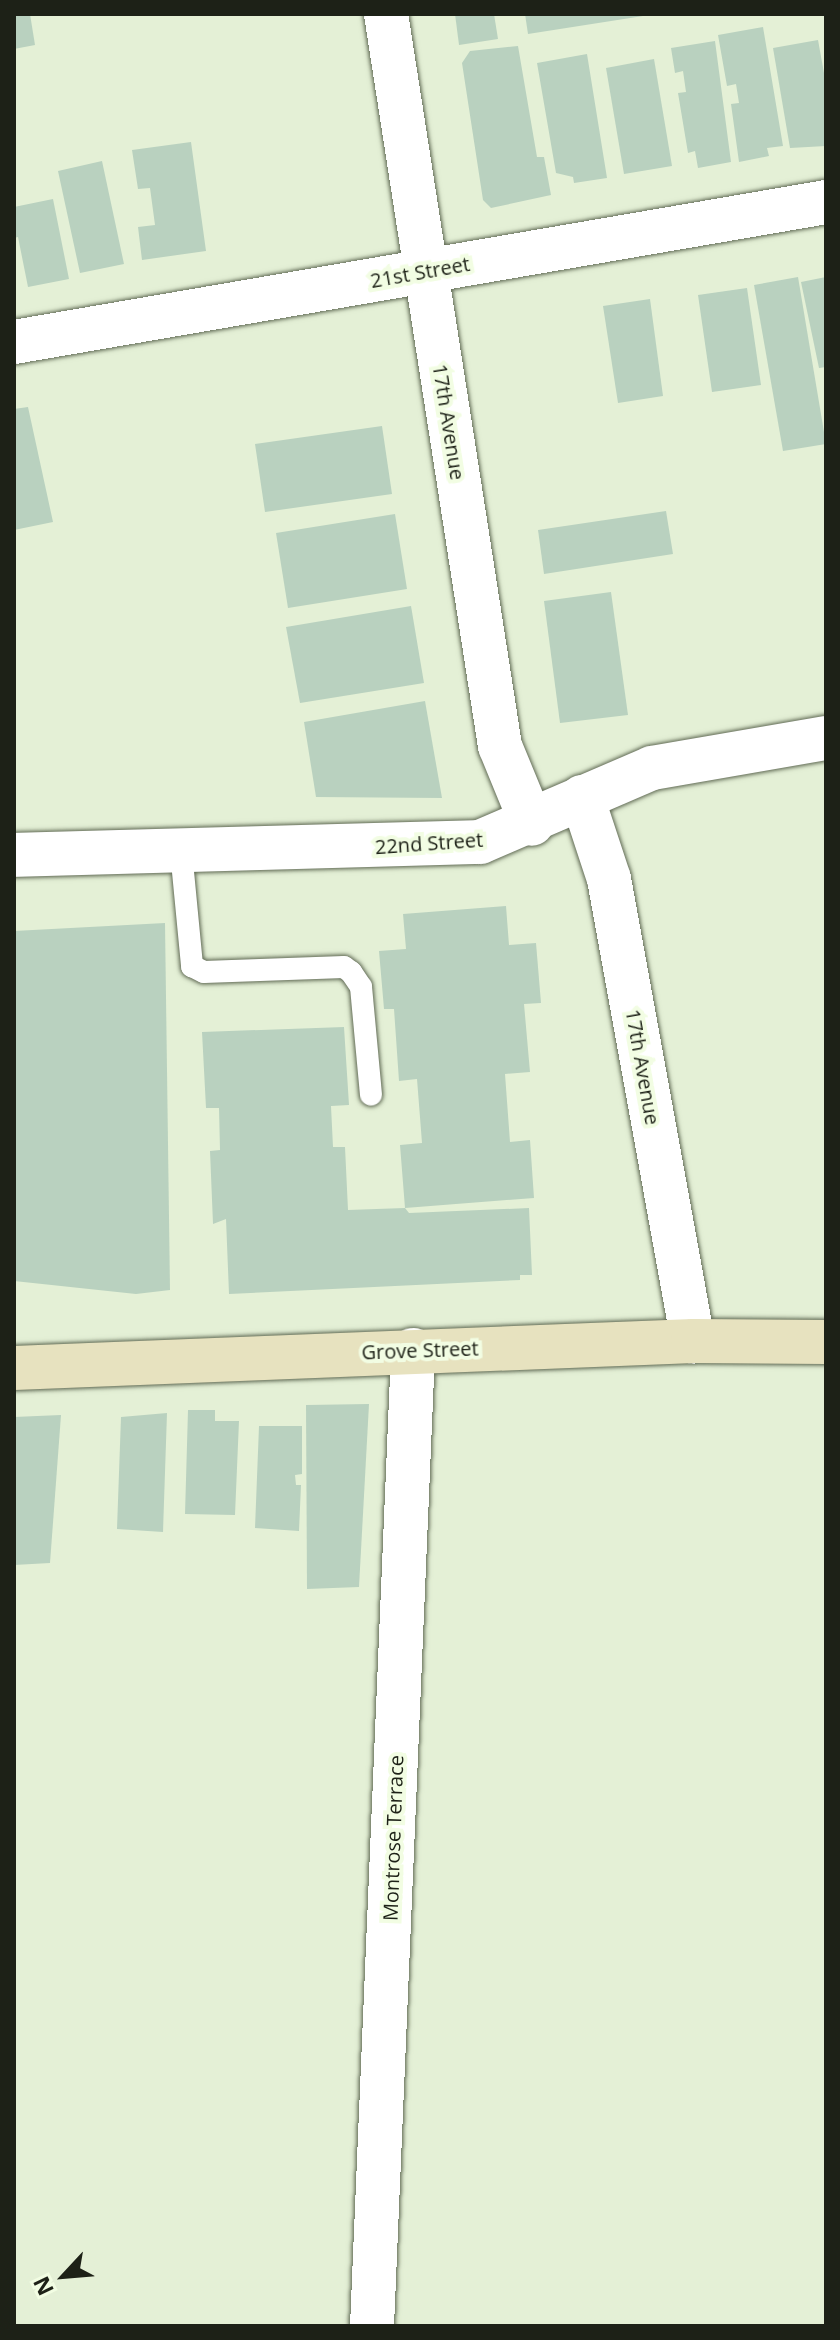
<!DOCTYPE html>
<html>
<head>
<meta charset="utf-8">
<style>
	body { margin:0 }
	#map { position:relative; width:840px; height:2340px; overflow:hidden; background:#e4f0d6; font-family:"Open Sans",sans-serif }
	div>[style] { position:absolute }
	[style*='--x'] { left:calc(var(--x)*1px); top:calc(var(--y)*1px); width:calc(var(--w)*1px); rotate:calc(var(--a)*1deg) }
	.building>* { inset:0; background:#b9d1bf }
	.roads { filter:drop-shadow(0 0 2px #616b55) drop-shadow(0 0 2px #616b55) }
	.service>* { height:22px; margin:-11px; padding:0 11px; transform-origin:11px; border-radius:11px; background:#fff }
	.minor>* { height:44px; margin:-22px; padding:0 22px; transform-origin:22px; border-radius:22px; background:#fff }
	.secondary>* { height:44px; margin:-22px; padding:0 22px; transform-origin:22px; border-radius:22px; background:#e7e2bf }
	span { translate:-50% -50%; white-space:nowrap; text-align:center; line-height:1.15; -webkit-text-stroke:8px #f2fde3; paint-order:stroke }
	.street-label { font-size:20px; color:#1d2117 }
	.frame { position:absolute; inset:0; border:16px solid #1d2117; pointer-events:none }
	.north { position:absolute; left:24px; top:2236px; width:80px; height:80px; -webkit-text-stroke:6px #f2fde3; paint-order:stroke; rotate:244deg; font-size:22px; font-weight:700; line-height:32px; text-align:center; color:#1d2117 }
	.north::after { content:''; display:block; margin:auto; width:28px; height:36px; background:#1d2117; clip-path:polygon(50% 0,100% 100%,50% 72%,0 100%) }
</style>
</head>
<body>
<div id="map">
	<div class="building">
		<i style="clip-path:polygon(14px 14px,30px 14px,35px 45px,14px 49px)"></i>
		<i style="clip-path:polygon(455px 14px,494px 14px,498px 39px,459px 45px)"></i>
		<i style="clip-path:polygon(525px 14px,643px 14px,643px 16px,528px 34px)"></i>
		<i style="clip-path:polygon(763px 27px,783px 146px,767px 148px,769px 156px,739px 162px,731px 104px,739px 103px,736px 84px,727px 86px,718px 35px)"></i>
		<i style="clip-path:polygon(818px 40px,826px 84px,826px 146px,790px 148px,773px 48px)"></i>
		<i style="clip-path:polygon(715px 41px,731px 162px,698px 168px,695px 151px,688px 153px,678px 93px,686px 92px,683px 71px,675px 73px,671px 48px)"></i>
		<i style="clip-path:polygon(518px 46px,537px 157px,544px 157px,551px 195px,491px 208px,483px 200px,462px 63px,470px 51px)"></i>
		<i style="clip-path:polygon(587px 54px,607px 178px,574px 183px,573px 177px,556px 173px,537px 63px)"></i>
		<i style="clip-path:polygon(654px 59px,672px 166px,624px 174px,606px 68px)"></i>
		<i style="clip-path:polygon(191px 142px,206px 251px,142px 260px,138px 227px,155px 225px,150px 188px,138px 189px,132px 150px)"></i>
		<i style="clip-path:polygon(102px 161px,124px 264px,80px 273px,58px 171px)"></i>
		<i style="clip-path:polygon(53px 199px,69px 279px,28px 287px,18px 237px,14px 238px,14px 207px)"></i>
		<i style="clip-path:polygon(798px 277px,826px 444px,783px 451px,754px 285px)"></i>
		<i style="clip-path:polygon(826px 277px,826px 367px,819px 368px,801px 282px)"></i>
		<i style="clip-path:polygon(747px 288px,761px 385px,712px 392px,698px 295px)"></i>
		<i style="clip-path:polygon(650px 299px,663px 396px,618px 403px,603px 306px)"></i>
		<i style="clip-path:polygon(28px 407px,53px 522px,14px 530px,14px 409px)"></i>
		<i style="clip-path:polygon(382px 426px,392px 494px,265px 512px,255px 444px)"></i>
		<i style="clip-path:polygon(666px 511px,673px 554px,544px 574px,538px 530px)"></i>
		<i style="clip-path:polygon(395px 514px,407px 589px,288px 608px,276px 533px)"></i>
		<i style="clip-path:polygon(611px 592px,628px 715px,560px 723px,544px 601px)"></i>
		<i style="clip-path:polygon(411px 606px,424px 683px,300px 703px,286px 627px)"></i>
		<i style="clip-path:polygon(425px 701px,442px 798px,316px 797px,304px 722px)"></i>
		<i style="clip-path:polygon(506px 906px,509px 945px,536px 943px,541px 1003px,524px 1004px,530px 1072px,505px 1074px,510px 1142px,530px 1140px,534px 1198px,405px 1208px,400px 1145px,422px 1143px,417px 1079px,399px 1081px,394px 1009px,384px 1009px,379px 951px,406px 949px,403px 914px)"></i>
		<i style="clip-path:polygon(165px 923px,170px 1290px,136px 1294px,14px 1281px,14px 931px)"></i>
		<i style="clip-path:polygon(344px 1027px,349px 1105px,331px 1106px,333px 1147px,345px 1147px,348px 1210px,405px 1208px,409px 1213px,529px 1208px,532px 1275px,520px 1275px,520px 1280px,229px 1294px,226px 1219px,213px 1224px,210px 1151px,220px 1150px,219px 1108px,206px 1108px,202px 1032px)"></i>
		<i style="clip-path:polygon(369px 1404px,359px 1587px,307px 1589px,306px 1405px)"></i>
		<i style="clip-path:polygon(188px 1410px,215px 1410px,215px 1421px,239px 1421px,235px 1515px,185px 1514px)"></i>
		<i style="clip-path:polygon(167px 1413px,163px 1532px,117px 1529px,121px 1417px)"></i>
		<i style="clip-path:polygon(61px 1415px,50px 1563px,14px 1565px,14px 1417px)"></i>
		<i style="clip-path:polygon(259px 1426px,302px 1426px,302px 1474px,295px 1475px,296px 1485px,301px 1485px,299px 1531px,255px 1528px)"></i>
	</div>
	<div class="roads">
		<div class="service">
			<i style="--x:181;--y:851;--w:116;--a:84.5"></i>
			<i style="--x:192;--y:966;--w:13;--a:27"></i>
			<i style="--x:204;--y:972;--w:140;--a:-2"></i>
			<i style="--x:344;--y:967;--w:9;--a:36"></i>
			<i style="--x:351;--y:972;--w:18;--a:56"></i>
			<i style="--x:361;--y:987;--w:108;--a:84.7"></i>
		</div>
		<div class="minor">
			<i style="--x:386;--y:14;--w:741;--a:81.15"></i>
			<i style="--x:500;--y:746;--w:84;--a:67.7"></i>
			<i style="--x:14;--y:342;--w:824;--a:-9.78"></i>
			<i style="--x:582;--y:797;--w:86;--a:71.8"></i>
			<i style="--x:609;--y:879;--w:470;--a:79.7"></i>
			<i style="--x:14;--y:855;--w:466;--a:-1.6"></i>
			<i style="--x:480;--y:842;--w:187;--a:-23.3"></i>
			<i style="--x:652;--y:768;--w:177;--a:-9.8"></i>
			<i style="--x:372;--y:2326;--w:977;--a:-87.59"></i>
		</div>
		<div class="secondary">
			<i style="--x:14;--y:1368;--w:680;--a:-2.28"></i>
			<i style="--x:693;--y:1341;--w:133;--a:0.4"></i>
		</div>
	</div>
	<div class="street-label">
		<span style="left:420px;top:272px;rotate:-10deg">21st Street</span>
		<span style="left:449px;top:422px;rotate:81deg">17th Avenue</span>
		<span style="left:429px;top:843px;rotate:-4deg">22nd Street</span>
		<span style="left:643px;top:1067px;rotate:80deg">17th Avenue</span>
		<span style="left:420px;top:1350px;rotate:-2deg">Grove Street</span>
		<span style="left:393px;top:1838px;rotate:-88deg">Montrose Terrace</span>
	</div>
	<div class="frame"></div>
	<div class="north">N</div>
</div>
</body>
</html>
